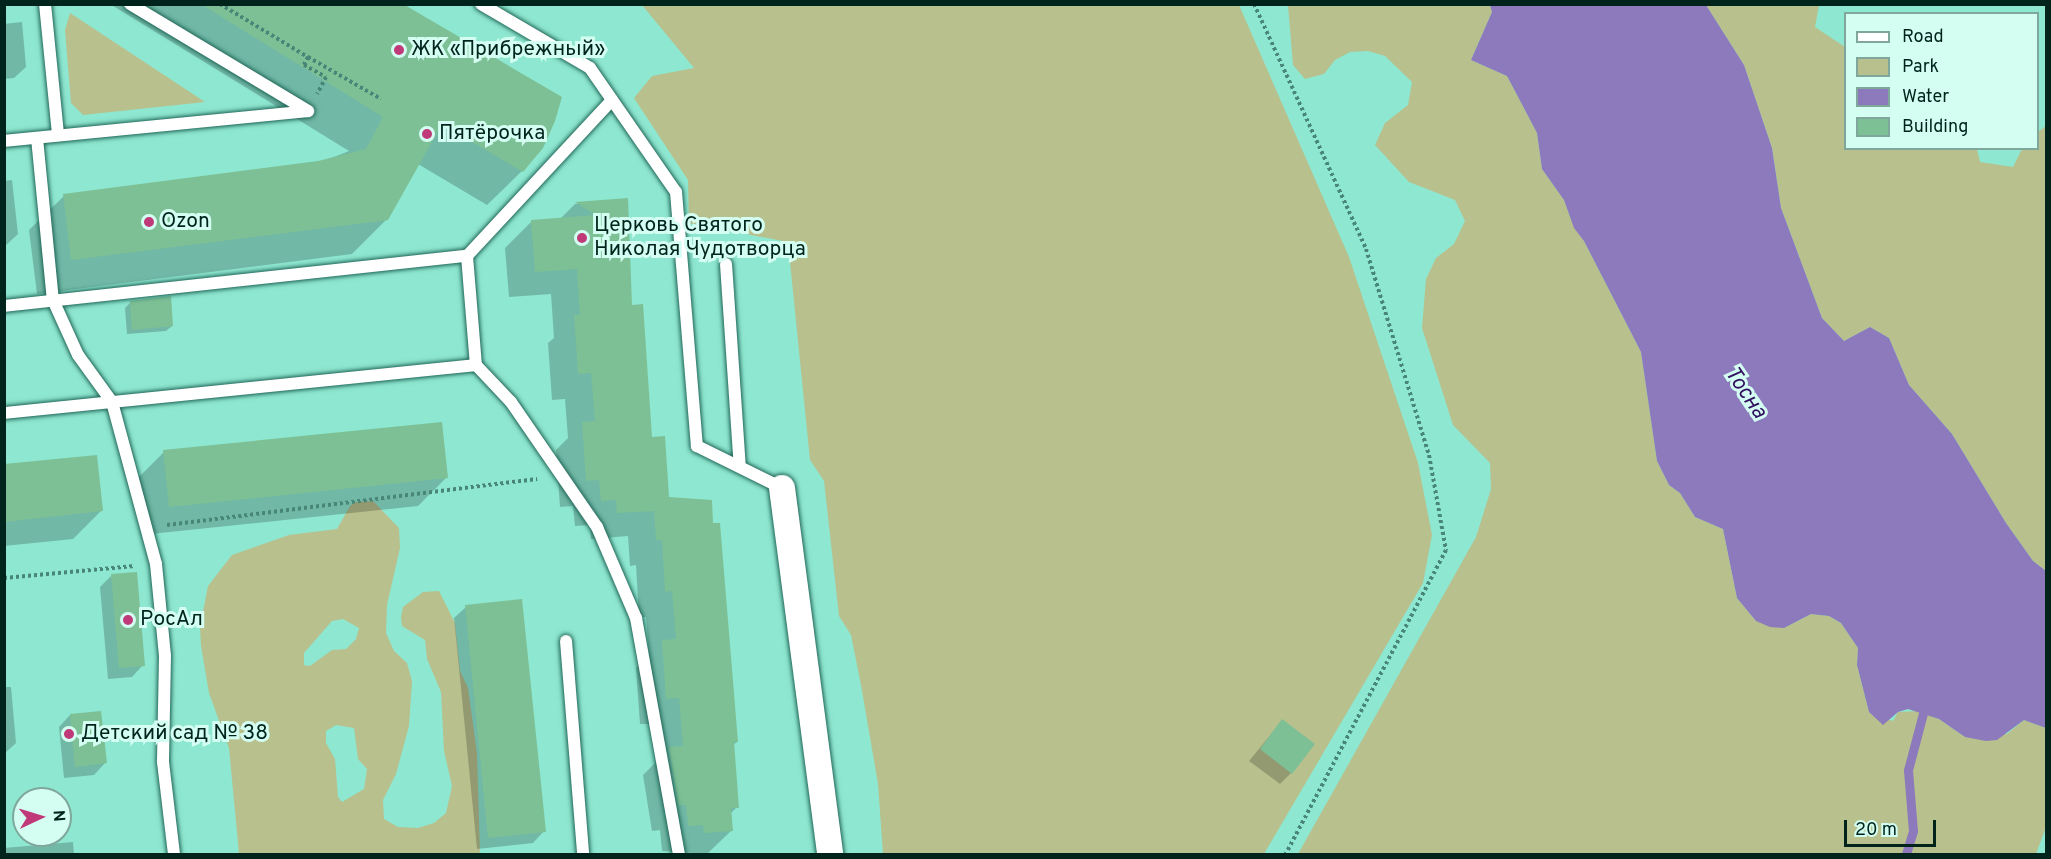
<!DOCTYPE html>
<html>
<head>
<meta charset="utf-8">
<style>
	body { margin:0 }
	#map { position:relative; width:2051px; height:859px; overflow:hidden; background:#8ee7d0; font-family:Overpass,sans-serif }
	div>[style] { position:absolute }
	[style*='--x'] { left:calc(var(--x)*1px); top:calc(var(--y)*1px); width:calc(var(--w)*1px); rotate:calc(var(--a)*1deg) }
	.green>* { inset:0; background:#b8c08d }
	.water>* { inset:0; background:#8c7abc }
	.shadow>* { inset:0; background:#0003 }
	.stream>* { height:9px; margin:-4.5px; padding:0 4.5px; transform-origin:4.5px; border-radius:4.5px; background:#8c7abc }
	.building>* { inset:0; background:#7dc096 }
	.path>* { height:4px; margin-top:-2px; transform-origin:0; background:repeating-linear-gradient(90deg,#488777 0 3px,transparent 0 6px) }
	.roads { filter:drop-shadow(0 0 2px #216758) drop-shadow(0 0 2px #216758) }
	.lane>* { height:12px; margin:-6px; padding:0 6px; transform-origin:6px; border-radius:6px; background:#fff }
	.street>* { height:26px; margin:-13px; padding:0 13px; transform-origin:13px; border-radius:13px; background:#fff }
	.dots>* { width:16px; height:16px; translate:-50% -50%; box-sizing:border-box; border:3px solid #d4fef2; border-radius:50% }
	span { translate:-50% -50%; white-space:nowrap; text-align:center; line-height:1.15; -webkit-text-stroke:6px #d4fef2; paint-order:stroke }
	.poi-label { font-size:21px; color:#00241c }
	.left { translate:0 -50%; text-align:left }
	.water-label { font-size:22px; color:#31105f; font-style:italic }
	.frame { position:absolute; inset:0; border:6px solid #00241c; pointer-events:none }
	.legend { position:absolute; left:1844px; top:12px; width:195px; height:138px; box-sizing:border-box; background:#d4fef2; border:2px solid #7fa79c; margin:0; padding:8px 10px; list-style:none; font-size:18px; color:#00241c }
	.legend li { display:flex; align-items:center; gap:12px; height:30px }
	.legend b { width:30px; border:2px solid #7fa79c }
	.north { position:absolute; left:12px; top:787px; width:60px; height:60px; box-sizing:border-box; background:#d4fef2; border:2px solid #7fa79c; border-radius:50%; rotate:86deg; font-size:16px; font-weight:700; line-height:24px; text-align:center; color:#00241c }
	.north::after { content:''; display:block; margin:auto; width:21px; height:27px; background:#c03979; clip-path:polygon(50% 0,100% 100%,50% 72%,0 100%) }
	.scale { position:absolute; left:1844px; top:820px; width:92px; height:27px; box-sizing:border-box; border:3px solid #00241c; border-top:0; padding-left:8px; font-size:18px; line-height:21px; white-space:nowrap; color:#00241c; -webkit-text-stroke:4px #d4fef2; paint-order:stroke }
</style>
</head>
<body>
<div id="map">
	<div class="green">
		<i style="clip-path:polygon(642px 5px,1239px 5px,1349px 257px,1418px 463px,1432px 535px,1423px 583px,1264px 854px,883px 854px,878px 784px,861px 685px,851px 635px,839px 616px,824px 481px,810px 460px,788px 242px,689px 223px,688px 180px,634px 98px,652px 76px,694px 68px)"></i>
		<i style="clip-path:polygon(1288px 5px,1490px 5px,1492px 12px,1471px 60px,1507px 76px,1537px 133px,1542px 169px,1564px 200px,1574px 227px,1584px 241px,1641px 352px,1657px 461px,1669px 485px,1680px 493px,1695px 517px,1723px 529px,1737px 598px,1756px 621px,1784px 628px,1811px 614px,1829px 616px,1841px 623px,1858px 648px,1857px 665px,1869px 712px,1893px 721px,1898px 712px,1919px 711px,1939px 719px,1965px 737px,2007px 734px,2024px 720px,2046px 728px,2046px 827px,2036px 854px,1298px 854px,1476px 537px,1491px 489px,1490px 463px,1453px 425px,1422px 328px,1426px 279px,1436px 258px,1454px 244px,1465px 221px,1455px 200px,1409px 182px,1375px 145px,1385px 123px,1408px 105px,1412px 82px,1385px 56px,1368px 51px,1350px 52px,1335px 60px,1324px 74px,1305px 79px,1293px 65px)"></i>
		<i style="clip-path:polygon(1706px 5px,1819px 5px,1815px 27px,1845px 47px,1846px 148px,1977px 149px,1980px 162px,2013px 167px,2022px 149px,2038px 148px,2038px 132px,2046px 126px,2046px 571px,2033px 561px,2006px 523px,1952px 434px,1909px 385px,1889px 338px,1870px 327px,1844px 341px,1822px 318px,1781px 208px,1772px 148px,1744px 65px)"></i>
		<i style="clip-path:polygon(70px 13px,205px 102px,83px 115px,71px 103px,65px 30px)"></i>
		<i style="clip-path:polygon(evenodd,373px 501px,399px 528px,400px 548px,387px 605px,386px 633px,394px 651px,407px 663px,412px 681px,409px 726px,396px 774px,383px 800px,384px 819px,398px 827px,418px 828px,434px 823px,446px 813px,452px 786px,444px 751px,441px 692px,427px 659px,425px 640px,402px 626px,401px 617px,403px 607px,423px 592px,439px 591px,455px 623px,460px 671px,468px 688px,477px 753px,480px 854px,239px 854px,229px 748px,209px 693px,201px 646px,200px 627px,208px 586px,232px 555px,289px 535px,337px 529px,350px 506px,356px 502px,373px 501px,343px 619px,359px 628px,356px 639px,346px 649px,332px 650px,310px 666px,304px 665px,304px 653px,332px 621px,343px 619px,373px 501px,336px 725px,354px 728px,358px 759px,367px 769px,364px 789px,342px 802px,338px 797px,335px 759px,326px 743px,326px 731px,336px 725px)"></i>
	</div>
	<div class="water">
		<i style="clip-path:polygon(1490px 5px,1706px 5px,1744px 65px,1772px 148px,1781px 208px,1822px 318px,1844px 341px,1870px 327px,1889px 338px,1909px 385px,1952px 434px,2006px 523px,2033px 561px,2046px 571px,2046px 728px,2024px 720px,1997px 740px,1986px 741px,1965px 737px,1939px 719px,1908px 709px,1898px 712px,1883px 725px,1869px 712px,1857px 665px,1858px 648px,1841px 623px,1829px 616px,1811px 614px,1784px 628px,1770px 627px,1756px 621px,1737px 598px,1723px 529px,1695px 517px,1680px 493px,1669px 485px,1657px 461px,1641px 352px,1584px 241px,1574px 228px,1564px 200px,1542px 169px,1537px 133px,1507px 76px,1471px 60px,1492px 12px)"></i>
	</div>
	<div class="shadow">
		<i style="clip-path:polygon(110px 4px,400px 4px,522px 171px,487px 205px,418px 164px,387px 219px,352px 254px,37px 294px,29px 230px,64px 196px,319px 163px,349px 151px)"></i>
		<i style="clip-path:polygon(22px 22px,26px 67px,14px 78px,4px 79px,4px 24px)"></i>
		<i style="clip-path:polygon(12px 180px,18px 234px,4px 247px,4px 181px)"></i>
		<i style="clip-path:polygon(627px 200px,630px 307px,651px 439px,737px 742px,733px 745px,737px 807px,730px 814px,732px 830px,707px 854px,662px 851px,660px 830px,652px 831px,643px 775px,656px 762px,653px 724px,640px 724px,636px 668px,649px 655px,646px 617px,639px 617px,636px 565px,630px 566px,628px 536px,591px 539px,590px 525px,575px 526px,573px 506px,560px 507px,556px 450px,568px 438px,565px 399px,552px 400px,548px 343px,554px 338px,551px 294px,509px 297px,505px 248px,532px 221px,560px 219px,575px 204px)"></i>
		<i style="clip-path:polygon(131px 302px,172px 326px,166px 331px,127px 334px,125px 308px)"></i>
		<i style="clip-path:polygon(164px 452px,446px 478px,418px 506px,141px 535px,136px 480px)"></i>
		<i style="clip-path:polygon(4px 466px,101px 511px,73px 539px,4px 546px)"></i>
		<i style="clip-path:polygon(111px 576px,143px 665px,132px 677px,108px 679px,100px 587px)"></i>
		<i style="clip-path:polygon(466px 607px,544px 831px,533px 843px,477px 849px,454px 618px)"></i>
		<i style="clip-path:polygon(4px 687px,11px 687px,16px 743px,4px 754px)"></i>
		<i style="clip-path:polygon(70px 715px,105px 763px,94px 775px,64px 778px,59px 727px)"></i>
		<i style="clip-path:polygon(1282px 721px,1291px 773px,1280px 784px,1249px 761px)"></i>
		<i style="clip-path:polygon(73px 842px,74px 854px,4px 854px,4px 848px)"></i>
	</div>
	<div class="stream">
		<i style="--x:1906;--y:854;--w:24;--a:-73"></i>
		<i style="--x:1913;--y:831;--w:61;--a:-94.7"></i>
		<i style="--x:1908;--y:770;--w:70;--a:-75.2"></i>
	</div>
	<div class="building">
		<i style="clip-path:polygon(201px 4px,403px 4px,562px 97px,555px 121px,543px 148px,523px 172px,442px 124px,388px 220px,71px 260px,63px 194px,318px 161px,366px 149px,383px 117px)"></i>
		<i style="clip-path:polygon(628px 198px,632px 305px,643px 304px,652px 437px,665px 436px,669px 497px,712px 500px,713px 523px,720px 523px,738px 742px,734px 742px,739px 808px,731px 808px,733px 831px,704px 833px,703px 825px,688px 826px,686px 805px,678px 805px,669px 747px,683px 746px,679px 698px,666px 699px,662px 640px,676px 639px,672px 591px,665px 592px,662px 540px,656px 540px,654px 511px,617px 513px,616px 500px,601px 501px,599px 480px,586px 481px,582px 422px,595px 421px,591px 373px,578px 374px,574px 315px,580px 315px,577px 269px,535px 272px,531px 220px,596px 215px,575px 202px)"></i>
		<i style="clip-path:polygon(171px 296px,173px 326px,132px 330px,130px 301px)"></i>
		<i style="clip-path:polygon(442px 422px,448px 478px,169px 507px,163px 450px)"></i>
		<i style="clip-path:polygon(97px 455px,103px 511px,4px 522px,4px 464px)"></i>
		<i style="clip-path:polygon(137px 572px,145px 666px,119px 668px,111px 574px)"></i>
		<i style="clip-path:polygon(522px 599px,546px 832px,488px 838px,465px 605px)"></i>
		<i style="clip-path:polygon(101px 711px,107px 763px,75px 767px,70px 714px)"></i>
		<i style="clip-path:polygon(1282px 719px,1315px 744px,1292px 774px,1260px 749px)"></i>
	</div>
	<div class="path">
		<i style="--x:220;--y:4;--w:103;--a:31.1"></i>
		<i style="--x:308;--y:57;--w:9;--a:117"></i>
		<i style="--x:304;--y:65;--w:25;--a:29"></i>
		<i style="--x:326;--y:77;--w:19;--a:118"></i>
		<i style="--x:1254;--y:4;--w:269;--a:65.4"></i>
		<i style="--x:1366;--y:249;--w:215;--a:73"></i>
		<i style="--x:1429;--y:455;--w:97;--a:79.9"></i>
		<i style="--x:1446;--y:550;--w:344;--a:117.8"></i>
		<i style="--x:308;--y:57;--w:84;--a:29.9"></i>
		<i style="--x:167;--y:525;--w:373;--a:-7.1"></i>
		<i style="--x:4;--y:578;--w:131;--a:-5.3"></i>
	</div>
	<div class="roads">
		<div class="lane">
			<i style="--x:45;--y:4;--w:132;--a:84.3"></i>
			<i style="--x:130;--y:4;--w:208;--a:31"></i>
			<i style="--x:481;--y:4;--w:126;--a:30.4"></i>
			<i style="--x:590;--y:68;--w:151;--a:55.3"></i>
			<i style="--x:676;--y:192;--w:255;--a:85.3"></i>
			<i style="--x:697;--y:446;--w:95;--a:26.3"></i>
			<i style="--x:612;--y:100;--w:213;--a:132.9"></i>
			<i style="--x:467;--y:256;--w:109;--a:85.3"></i>
			<i style="--x:476;--y:365;--w:51;--a:46.6"></i>
			<i style="--x:511;--y:402;--w:152;--a:55.5"></i>
			<i style="--x:597;--y:527;--w:99;--a:66.8"></i>
			<i style="--x:636;--y:618;--w:240;--a:79.7"></i>
			<i style="--x:37;--y:138;--w:163;--a:84.4"></i>
			<i style="--x:53;--y:300;--w:60;--a:65.6"></i>
			<i style="--x:78;--y:355;--w:58;--a:54.1"></i>
			<i style="--x:112;--y:402;--w:168;--a:74.8"></i>
			<i style="--x:156;--y:564;--w:92;--a:84.4"></i>
			<i style="--x:165;--y:656;--w:106;--a:91.1"></i>
			<i style="--x:163;--y:762;--w:93;--a:83.2"></i>
			<i style="--x:4;--y:141;--w:305;--a:-5.6"></i>
			<i style="--x:726;--y:264;--w:203;--a:86.1"></i>
			<i style="--x:4;--y:306;--w:466;--a:-6.2"></i>
			<i style="--x:4;--y:413;--w:474;--a:-5.8"></i>
			<i style="--x:566;--y:641;--w:214;--a:85.4"></i>
		</div>
		<div class="street">
			<i style="--x:782;--y:488;--w:369;--a:82.5"></i>
		</div>
	</div>
	<div class="dots">
		<i style="left:399px;top:50px;background:#c03979"></i>
		<i style="left:427px;top:134px;background:#c03979"></i>
		<i style="left:149px;top:222px;background:#c03979"></i>
		<i style="left:582px;top:238px;background:#c03979"></i>
		<i style="left:128px;top:620px;background:#c03979"></i>
		<i style="left:69px;top:734px;background:#c03979"></i>
	</div>
	<div class="poi-label">
		<span class="left" style="left:411px;top:50px">ЖК «Прибрежный»</span>
		<span class="left" style="left:439px;top:134px">Пятёрочка</span>
		<span class="left" style="left:161px;top:222px">Ozon</span>
		<span class="left" style="left:594px;top:238px">Церковь Святого<br>Николая Чудотворца</span>
		<span class="left" style="left:140px;top:620px">РосАл</span>
		<span class="left" style="left:81px;top:734px">Детский сад № 38</span>
	</div>
	<div class="water-label">
		<span style="left:1745px;top:393px;rotate:56deg">Тосна</span>
	</div>
	<div class="frame"></div>
	<ul class="legend">
	<li><b style="height:8px;background:#fff"></b>Road</li>
	<li><b style="height:16px;background:#b8c08d"></b>Park</li>
	<li><b style="height:16px;background:#8c7abc"></b>Water</li>
	<li><b style="height:16px;background:#7dc096"></b>Building</li>
	</ul>
	<div class="north">N</div>
	<div class="scale">20 m</div>
</div>
</body>
</html>
